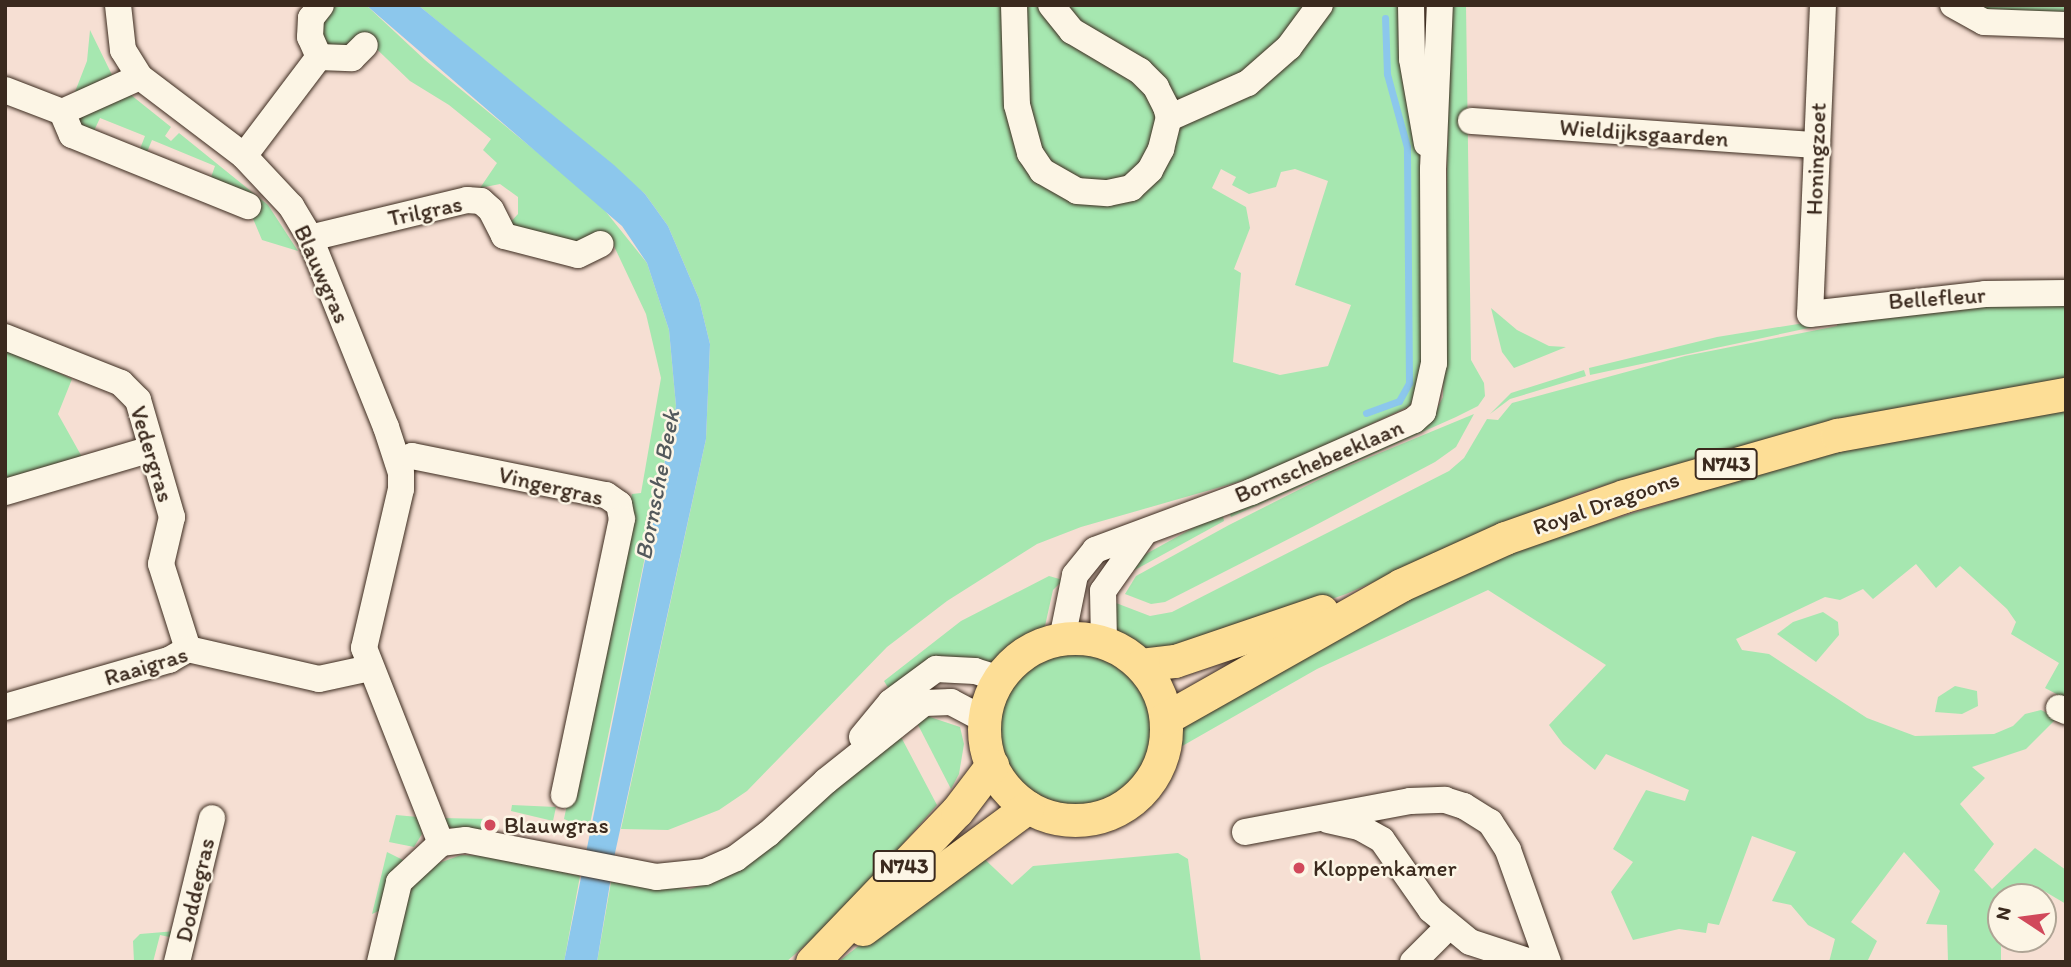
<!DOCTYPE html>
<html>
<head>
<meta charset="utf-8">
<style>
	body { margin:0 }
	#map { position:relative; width:2071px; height:967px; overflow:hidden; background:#f6dfd3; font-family:Itim,sans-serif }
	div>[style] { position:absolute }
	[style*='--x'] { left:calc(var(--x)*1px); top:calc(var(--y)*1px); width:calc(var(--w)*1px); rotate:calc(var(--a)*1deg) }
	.green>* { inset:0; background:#a6e7b0 }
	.round { border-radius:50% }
	.water>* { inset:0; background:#8cc7ec }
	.stream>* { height:7px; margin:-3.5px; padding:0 3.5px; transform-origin:3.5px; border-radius:3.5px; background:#8cc7ec }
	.roads { filter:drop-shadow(0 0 2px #3b2a1e) drop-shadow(0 0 2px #3b2a1e) }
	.minor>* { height:26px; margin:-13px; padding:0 13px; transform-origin:13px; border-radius:13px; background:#fcf5e5 }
	.major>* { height:33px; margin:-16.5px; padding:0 16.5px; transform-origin:16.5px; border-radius:16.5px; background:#fdde96 }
	.major>.ring { margin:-16.5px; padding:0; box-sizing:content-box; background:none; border:33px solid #fdde96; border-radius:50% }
	.dots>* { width:19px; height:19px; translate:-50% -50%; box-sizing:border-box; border:4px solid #fcf5e5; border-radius:50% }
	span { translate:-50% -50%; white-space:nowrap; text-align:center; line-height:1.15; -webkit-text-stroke:5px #fcf5e5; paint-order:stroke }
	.shield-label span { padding:2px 5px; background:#fcf5e5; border:2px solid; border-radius:5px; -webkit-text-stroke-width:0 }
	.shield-label { font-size:21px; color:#3b2a1e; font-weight:700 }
	.street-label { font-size:23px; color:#3b2a1e }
	.poi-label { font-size:23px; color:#3b2a1e }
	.left { translate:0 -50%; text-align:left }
	.water-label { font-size:24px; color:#53595c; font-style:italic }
	.frame { position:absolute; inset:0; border:7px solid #3b2a1e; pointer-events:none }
	.north { position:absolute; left:1987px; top:883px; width:70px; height:70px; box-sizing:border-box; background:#fcf5e5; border:2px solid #afa495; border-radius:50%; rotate:283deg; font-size:19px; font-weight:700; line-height:28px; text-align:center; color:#3b2a1e }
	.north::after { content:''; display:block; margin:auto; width:24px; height:32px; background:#d1495b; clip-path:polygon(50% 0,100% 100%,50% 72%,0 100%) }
</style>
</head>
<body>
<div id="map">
	<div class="green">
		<i style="clip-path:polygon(328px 5px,366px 5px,425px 60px,598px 202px,647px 263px,669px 330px,676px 406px,590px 824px,581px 826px,564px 819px,632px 494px,641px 493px,661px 378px,646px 314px,613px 244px,601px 231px,577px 247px,505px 228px,518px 214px,518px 197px,500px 184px,480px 188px,497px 163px,483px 150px,491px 139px,449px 105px,410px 81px,362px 35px,346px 49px,327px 45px,318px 24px)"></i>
		<i style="clip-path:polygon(evenodd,418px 5px,1400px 5px,1420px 149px,1428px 367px,1410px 406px,1259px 476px,1081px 527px,1037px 544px,947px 601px,887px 647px,747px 791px,719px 810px,668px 830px,621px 829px,706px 439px,710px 344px,699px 299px,668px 226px,645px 194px,418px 5px,1221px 169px,1236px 177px,1232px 185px,1249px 194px,1276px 187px,1281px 172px,1295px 169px,1328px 181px,1295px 285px,1351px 305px,1328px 366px,1280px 375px,1233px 362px,1241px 273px,1234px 269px,1250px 228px,1246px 207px,1212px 188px,1221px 169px)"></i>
		<i style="clip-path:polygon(1450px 5px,1466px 5px,1471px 360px,1484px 383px,1485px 396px,1478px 406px,1456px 417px,1231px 517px,1228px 510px,1435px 413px,1443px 397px)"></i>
		<i style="clip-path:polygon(1966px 5px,2066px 5px,2066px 20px,1985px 17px)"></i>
		<i style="clip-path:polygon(90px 30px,114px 79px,73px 97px,87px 61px)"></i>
		<i style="clip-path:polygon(131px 95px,171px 127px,165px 136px,171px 141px,179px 133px,268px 205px,298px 251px,262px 240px,251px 214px,209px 183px,215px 166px,152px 140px,145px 157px,138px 154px,145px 136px,100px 118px,92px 135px,76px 124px,80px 114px)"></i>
		<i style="clip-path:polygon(2066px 300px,2066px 384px,1635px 476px,1580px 493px,1346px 594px,1176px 654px,1137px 653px,1110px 627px,1116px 603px,1150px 616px,1172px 612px,1449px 471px,1464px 458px,1487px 419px,1498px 420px,1512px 403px,1685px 356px,1837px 326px,1840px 317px)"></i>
		<i style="clip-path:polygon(1491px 308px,1517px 330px,1549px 346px,1566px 347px,1514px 368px,1502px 352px)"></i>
		<i style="clip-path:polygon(1835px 318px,1832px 323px,1590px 375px,1589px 368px,1717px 337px)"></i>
		<i style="clip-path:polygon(5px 347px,72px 379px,58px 414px,82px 457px,5px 482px)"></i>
		<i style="clip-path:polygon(1584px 370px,1586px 376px,1510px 399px,1490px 414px,1511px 393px)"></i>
		<i style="clip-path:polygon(2066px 408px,2066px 699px,2045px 688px,2059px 663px,2011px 634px,2016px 622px,2007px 609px,1960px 566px,1936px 588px,1916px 564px,1873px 599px,1863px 589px,1840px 600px,1825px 597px,1736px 639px,1742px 650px,1769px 654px,1867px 718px,1915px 736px,1994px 734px,2013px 726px,2025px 714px,2041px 710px,2057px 718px,2026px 749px,1972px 767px,1985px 778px,1960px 804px,1994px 844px,1974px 870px,1992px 889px,2035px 848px,2066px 870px,2066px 904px,2044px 891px,2041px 897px,2001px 897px,2001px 962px,1948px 962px,1947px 925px,1926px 924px,1940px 891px,1904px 852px,1851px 922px,1877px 941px,1867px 962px,1829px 962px,1835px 939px,1808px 925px,1791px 905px,1772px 901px,1796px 852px,1752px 836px,1719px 925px,1708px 923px,1706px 933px,1679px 929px,1633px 940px,1611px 892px,1633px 862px,1613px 849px,1646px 790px,1685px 801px,1689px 790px,1606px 754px,1595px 770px,1563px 744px,1549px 725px,1606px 665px,1488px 590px,1317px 669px,1170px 753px,1178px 724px,1308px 649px,1492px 557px,1813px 457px)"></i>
		<i style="clip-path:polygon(1474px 414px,1456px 447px,1435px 462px,1314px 526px,1165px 602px,1151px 604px,1125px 594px,1136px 576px,1229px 525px,1334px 472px)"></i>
		<i style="clip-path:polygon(1222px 512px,1224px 521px,1133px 571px,1135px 560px)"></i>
		<i style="clip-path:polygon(1049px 576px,1063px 580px,1053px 590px,1045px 626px,1010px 652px,993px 663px,939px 656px,890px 691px,884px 681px,961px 621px)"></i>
		<i style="clip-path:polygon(1823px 612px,1838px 622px,1839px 635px,1816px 662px,1777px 634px,1793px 622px)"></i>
		<i class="round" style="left:999px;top:653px;width:152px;height:152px"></i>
		<i style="clip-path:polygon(1955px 686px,1977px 691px,1978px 706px,1962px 714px,1935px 712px,1938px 697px)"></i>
		<i style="clip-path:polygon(924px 715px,960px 727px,964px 744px,959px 774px,951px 789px,916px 721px)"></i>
		<i style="clip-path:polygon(900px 735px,937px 805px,842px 913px,786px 962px,597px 962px,611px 882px,690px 889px,722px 878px)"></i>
		<i style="clip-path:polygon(512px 805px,556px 807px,553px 821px,511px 811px)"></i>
		<i style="clip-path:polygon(396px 815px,418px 817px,422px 834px,414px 847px,389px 842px)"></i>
		<i style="clip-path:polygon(441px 818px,489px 819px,486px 828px,476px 833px,448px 827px)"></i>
		<i style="clip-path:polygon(387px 852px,403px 860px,381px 910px,372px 914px)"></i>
		<i style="clip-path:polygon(978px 853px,1012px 885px,1033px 866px,1178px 853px,1188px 859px,1201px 962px,838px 962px)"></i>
		<i style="clip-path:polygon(461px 855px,491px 856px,580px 876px,564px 962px,387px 962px,412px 885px,431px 866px)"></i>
		<i style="clip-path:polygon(176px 931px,174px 938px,160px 935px,153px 962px,134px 962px,133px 941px,140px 934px)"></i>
	</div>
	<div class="water">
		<i style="clip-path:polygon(366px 5px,418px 5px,614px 165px,645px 194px,668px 226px,699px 299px,710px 344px,706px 439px,615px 853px,597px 962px,564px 962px,676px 406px,669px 330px,647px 263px,622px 226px)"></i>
	</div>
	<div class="stream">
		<i style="--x:1366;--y:413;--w:35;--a:-20"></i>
		<i style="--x:1399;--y:401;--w:21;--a:-61"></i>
		<i style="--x:1409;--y:383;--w:236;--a:-90.5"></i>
		<i style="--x:1407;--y:147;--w:76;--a:-105.3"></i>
		<i style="--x:1387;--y:74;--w:56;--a:-92"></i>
	</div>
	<div class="roads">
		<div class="minor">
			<i style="--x:118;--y:5;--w:45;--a:83.7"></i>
			<i style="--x:123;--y:50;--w:32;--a:58"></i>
			<i style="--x:140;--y:77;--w:131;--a:37.2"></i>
			<i style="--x:244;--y:156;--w:69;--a:46.8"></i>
			<i style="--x:291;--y:206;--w:37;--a:59"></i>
			<i style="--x:310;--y:238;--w:204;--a:68.1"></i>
			<i style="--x:386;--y:427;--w:48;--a:71.9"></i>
			<i style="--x:401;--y:473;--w:16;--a:90"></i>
			<i style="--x:401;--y:489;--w:163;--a:103.1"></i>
			<i style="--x:364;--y:648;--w:210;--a:68.5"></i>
			<i style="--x:1014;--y:5;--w:100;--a:88.3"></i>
			<i style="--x:1017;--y:105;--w:50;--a:74.8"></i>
			<i style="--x:1030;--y:153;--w:22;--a:56"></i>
			<i style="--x:1042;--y:171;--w:40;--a:29.7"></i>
			<i style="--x:1077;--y:191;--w:31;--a:4"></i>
			<i style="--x:1108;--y:193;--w:24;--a:-12"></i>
			<i style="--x:1131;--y:188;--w:26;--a:-43"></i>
			<i style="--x:1150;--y:170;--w:24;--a:-62"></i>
			<i style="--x:1161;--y:149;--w:32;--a:-76"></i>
			<i style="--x:1169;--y:118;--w:11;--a:-105"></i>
			<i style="--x:1166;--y:107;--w:22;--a:-117"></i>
			<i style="--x:1156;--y:87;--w:23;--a:-135"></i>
			<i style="--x:1140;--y:71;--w:79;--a:-149.5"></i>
			<i style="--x:1072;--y:31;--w:33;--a:-129"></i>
			<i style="--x:1411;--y:5;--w:54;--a:88.9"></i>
			<i style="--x:1412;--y:59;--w:86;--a:80"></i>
			<i style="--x:1823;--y:5;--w:309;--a:92.4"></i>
			<i style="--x:1810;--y:314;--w:176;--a:-6.5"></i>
			<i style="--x:1985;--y:294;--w:81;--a:-0.7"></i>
			<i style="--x:1953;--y:5;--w:35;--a:29"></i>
			<i style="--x:1984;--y:22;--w:82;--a:2.1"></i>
			<i style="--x:319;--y:57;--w:22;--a:-114"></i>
			<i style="--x:310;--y:37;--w:19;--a:-87"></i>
			<i style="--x:311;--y:18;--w:16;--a:-52"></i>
			<i style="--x:319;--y:57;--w:33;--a:2"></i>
			<i style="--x:352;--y:58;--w:18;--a:-45"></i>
			<i style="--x:5;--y:90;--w:61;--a:21.1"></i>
			<i style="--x:62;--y:112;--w:85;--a:-24.2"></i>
			<i style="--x:62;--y:112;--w:25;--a:67"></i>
			<i style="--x:72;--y:135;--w:190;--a:22"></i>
			<i style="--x:1169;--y:118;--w:86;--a:-23.9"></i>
			<i style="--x:1248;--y:83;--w:55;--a:-41.3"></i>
			<i style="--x:1289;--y:47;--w:52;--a:-53.6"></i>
			<i style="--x:1471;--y:121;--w:347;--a:4"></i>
			<i style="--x:244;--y:156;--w:124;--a:-52.9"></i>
			<i style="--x:310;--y:238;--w:162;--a:-13.6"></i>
			<i style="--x:467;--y:200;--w:14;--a:4"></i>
			<i style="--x:481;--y:201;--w:13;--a:42"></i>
			<i style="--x:491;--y:210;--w:29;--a:63"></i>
			<i style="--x:504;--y:236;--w:76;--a:14.4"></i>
			<i style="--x:578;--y:255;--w:25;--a:-26"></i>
			<i style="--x:5;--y:337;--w:125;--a:21.6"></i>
			<i style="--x:121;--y:383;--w:24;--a:45"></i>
			<i style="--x:138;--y:400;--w:122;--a:73.8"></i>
			<i style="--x:172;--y:517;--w:48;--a:103.2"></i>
			<i style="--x:161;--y:564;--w:89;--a:72.4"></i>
			<i style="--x:398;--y:462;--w:15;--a:-23"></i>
			<i style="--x:412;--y:456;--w:198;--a:11.4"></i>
			<i style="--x:606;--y:495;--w:16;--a:35"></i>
			<i style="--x:619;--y:504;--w:15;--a:79"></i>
			<i style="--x:622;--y:519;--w:282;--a:101.9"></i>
			<i style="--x:5;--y:492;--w:152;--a:-16.4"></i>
			<i style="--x:1062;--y:639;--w:65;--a:-78.5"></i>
			<i style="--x:1075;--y:575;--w:32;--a:-51"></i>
			<i style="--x:1095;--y:550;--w:166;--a:-20.4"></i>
			<i style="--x:1251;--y:492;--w:178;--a:-23.8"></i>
			<i style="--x:1414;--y:420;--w:12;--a:-42"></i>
			<i style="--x:1423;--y:412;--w:50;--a:-77.3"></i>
			<i style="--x:1434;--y:363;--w:194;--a:-90.3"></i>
			<i style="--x:1433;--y:169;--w:164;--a:-87.6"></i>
			<i style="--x:1104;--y:642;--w:51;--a:-91.1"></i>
			<i style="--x:1103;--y:591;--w:67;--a:-54.7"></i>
			<i style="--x:5;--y:707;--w:171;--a:-16"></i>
			<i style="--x:169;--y:660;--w:22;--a:-30"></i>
			<i style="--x:188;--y:649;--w:134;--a:12.9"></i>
			<i style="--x:319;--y:679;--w:52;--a:-12.2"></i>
			<i style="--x:2059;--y:708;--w:8;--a:23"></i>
			<i style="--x:862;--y:737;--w:45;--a:-50.4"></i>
			<i style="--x:891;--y:702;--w:56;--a:-36.3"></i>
			<i style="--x:936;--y:669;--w:39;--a:3"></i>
			<i style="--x:975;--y:671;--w:25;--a:18"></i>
			<i style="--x:1328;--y:820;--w:32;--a:13"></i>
			<i style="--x:1359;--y:827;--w:26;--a:29"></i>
			<i style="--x:1382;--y:840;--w:85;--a:55"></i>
			<i style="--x:1431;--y:910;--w:50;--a:39.4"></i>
			<i style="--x:1470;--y:942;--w:64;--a:18.2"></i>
			<i style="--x:1245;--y:832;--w:168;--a:-10.6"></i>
			<i style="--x:1410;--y:801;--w:35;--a:-2"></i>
			<i style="--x:1445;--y:800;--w:20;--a:18"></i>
			<i style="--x:1464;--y:806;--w:31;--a:32"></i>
			<i style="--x:1490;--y:822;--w:33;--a:57"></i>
			<i style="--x:1508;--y:850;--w:119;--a:70.3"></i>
			<i style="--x:177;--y:962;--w:148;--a:-76.3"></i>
			<i style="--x:380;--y:962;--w:82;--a:-76.6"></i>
			<i style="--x:399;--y:882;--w:57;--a:-42.9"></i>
			<i style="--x:441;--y:843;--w:25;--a:-7"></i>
			<i style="--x:466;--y:840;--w:194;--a:11"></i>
			<i style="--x:656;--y:877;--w:49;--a:-5.8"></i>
			<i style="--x:705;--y:872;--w:34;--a:-24"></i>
			<i style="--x:736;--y:858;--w:40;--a:-37"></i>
			<i style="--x:768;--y:834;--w:79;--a:-42.4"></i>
			<i style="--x:826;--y:781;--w:125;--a:-38.5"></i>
			<i style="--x:924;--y:703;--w:27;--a:-2"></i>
			<i style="--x:951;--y:702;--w:38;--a:28"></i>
			<i style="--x:1413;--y:962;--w:51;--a:-45"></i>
		</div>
		<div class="major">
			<i class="ring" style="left:984px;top:638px;width:149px;height:149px"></i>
			<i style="--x:1141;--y:665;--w:34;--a:-7"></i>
			<i style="--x:1175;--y:661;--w:155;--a:-18.8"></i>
			<i style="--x:1166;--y:718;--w:270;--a:-29.5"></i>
			<i style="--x:1401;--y:585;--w:114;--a:-24.3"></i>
			<i style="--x:1505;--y:538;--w:126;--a:-19.4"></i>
			<i style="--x:1624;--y:496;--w:222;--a:-16"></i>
			<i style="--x:1837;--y:435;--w:233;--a:-10.2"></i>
			<i style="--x:863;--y:929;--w:205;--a:-36.5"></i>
			<i style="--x:812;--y:962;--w:209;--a:-46.2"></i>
			<i style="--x:957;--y:811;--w:58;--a:-52.7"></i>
		</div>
	</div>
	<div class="dots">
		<i style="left:490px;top:825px;background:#d1495b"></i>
		<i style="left:1299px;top:868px;background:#d1495b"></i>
	</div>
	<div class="shield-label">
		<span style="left:1726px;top:464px">N743</span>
		<span style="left:904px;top:866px">N743</span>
	</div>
	<div class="street-label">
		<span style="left:1644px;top:133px;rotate:4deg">Wieldijksgaarden</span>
		<span style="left:1816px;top:159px;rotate:-88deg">Honingzoet</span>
		<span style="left:425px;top:211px;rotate:-12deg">Trilgras</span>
		<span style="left:322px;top:274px;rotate:66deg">Blauwgras</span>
		<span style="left:1937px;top:298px;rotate:-4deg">Bellefleur</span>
		<span style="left:152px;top:454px;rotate:73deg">Vedergras</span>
		<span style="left:1319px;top:461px;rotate:-23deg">Bornschebeeklaan</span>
		<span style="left:551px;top:486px;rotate:13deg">Vingergras</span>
		<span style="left:1606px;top:503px;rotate:-19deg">Royal Dragoons</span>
		<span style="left:146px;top:666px;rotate:-17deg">Raaigras</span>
		<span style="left:195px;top:890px;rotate:-77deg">Doddegras</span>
	</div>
	<div class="poi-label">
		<span class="left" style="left:504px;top:825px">Blauwgras</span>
		<span class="left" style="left:1313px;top:868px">Kloppenkamer</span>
	</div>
	<div class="water-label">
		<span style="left:657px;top:485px;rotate:-79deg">Bornsche Beek</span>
	</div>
	<div class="frame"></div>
	<div class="north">N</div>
</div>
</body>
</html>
